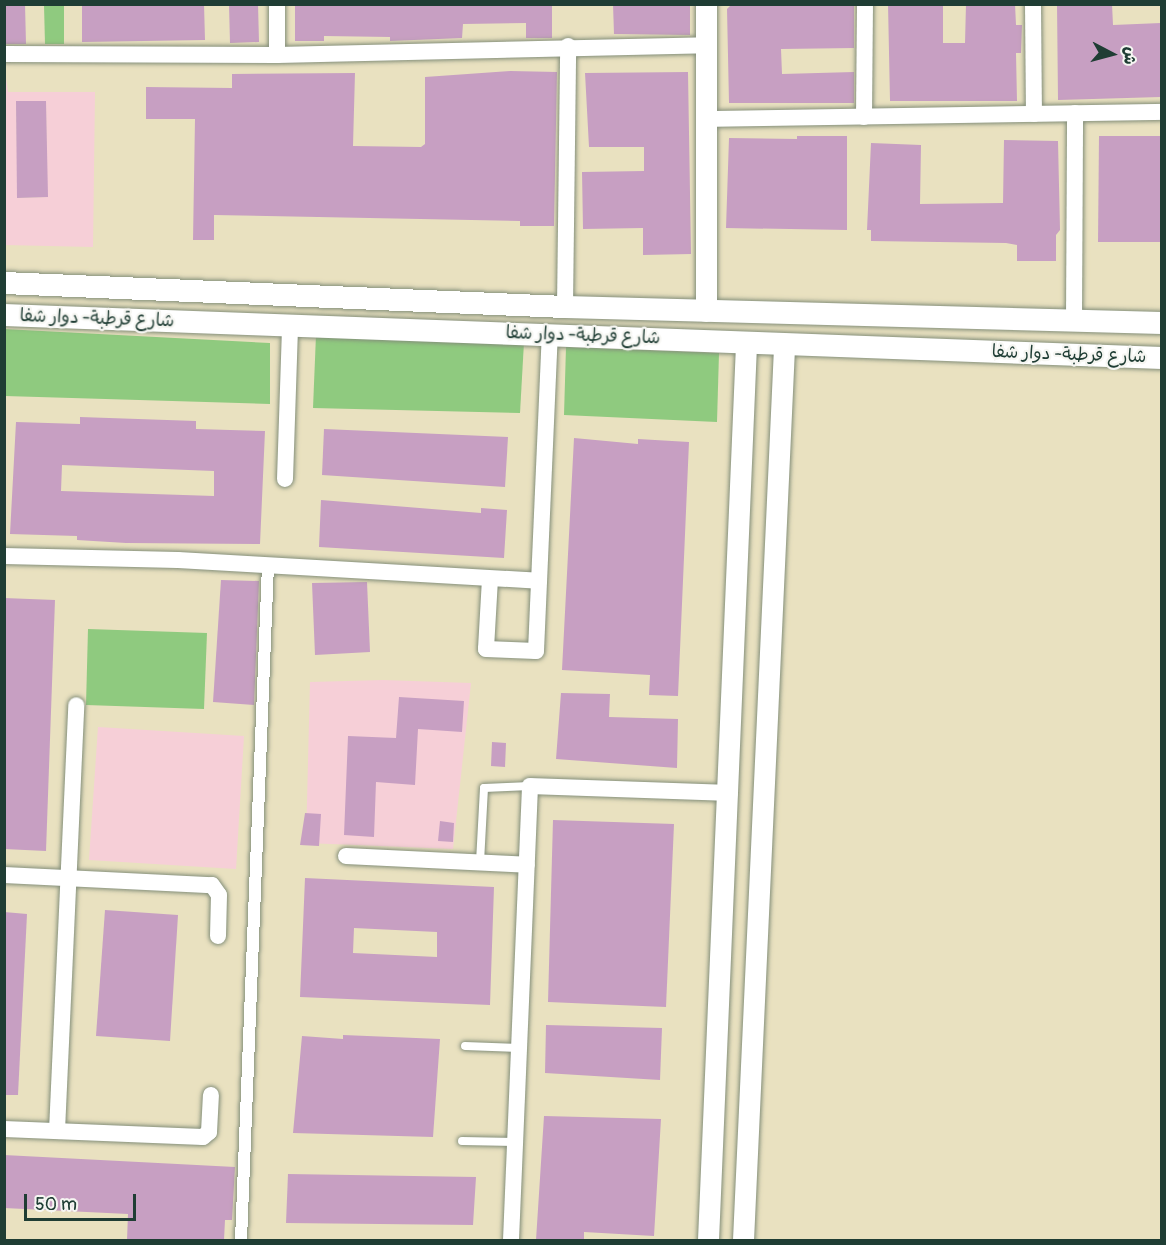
<!DOCTYPE html>
<html>
<head>
<meta charset="utf-8">
<style>
	body { margin:0 }
	#map { position:relative; width:1166px; height:1245px; overflow:hidden; background:#e9e1c0; font-family:Pangolin,"Playpen Sans Arabic",sans-serif }
	div>[style] { position:absolute }
	[style*='--x'] { left:calc(var(--x)*1px); top:calc(var(--y)*1px); width:calc(var(--w)*1px); rotate:calc(var(--a)*1deg) }
	.built>* { inset:0; background:#f6cfd7 }
	.green>* { inset:0; background:#8fca7f }
	.building>* { inset:0; background:#c79fc2 }
	.roads { filter:drop-shadow(0 0 2px #848f7a) drop-shadow(0 0 2px #848f7a) }
	.service>* { height:8px; margin:-4px; padding:0 4px; transform-origin:4px; border-radius:4px; background:#fff }
	.pedestrian>* { height:12px; margin:-6px; padding:0 6px; transform-origin:6px; border-radius:6px; background:#fff }
	.minor>* { height:16px; margin:-8px; padding:0 8px; transform-origin:8px; border-radius:8px; background:#fff }
	.tertiary>* { height:21px; margin:-10.5px; padding:0 10.5px; transform-origin:10.5px; border-radius:10.5px; background:#fff }
	.secondary>* { height:22px; margin:-11px; padding:0 11px; transform-origin:11px; border-radius:11px; background:#fff }
	span { translate:-50% -50%; white-space:nowrap; text-align:center; line-height:1.15; -webkit-text-stroke:4.5px #f6f6f2; paint-order:stroke }
	.street-label { font-size:18px; color:#1f3d34 }
	.frame { position:absolute; inset:0; border:6px solid #1f3d34; pointer-events:none }
	.north { position:absolute; left:1082px; top:24px; width:60px; height:60px; -webkit-text-stroke:4px #f6f6f2; paint-order:stroke; rotate:96deg; font-size:16px; font-weight:700; line-height:24px; text-align:center; color:#1f3d34 }
	.north::after { content:''; display:block; margin:auto; width:21px; height:27px; background:#1f3d34; clip-path:polygon(50% 0,100% 100%,50% 72%,0 100%) }
	.scale { position:absolute; left:24px; top:1194px; width:112px; height:27px; box-sizing:border-box; border:3px solid #1f3d34; border-top:0; padding-left:8px; font-size:18px; line-height:21px; white-space:nowrap; color:#1f3d34; -webkit-text-stroke:4px #f6f6f2; paint-order:stroke }
</style>
</head>
<body>
<div id="map">
	<div class="built">
		<i style="clip-path:polygon(evenodd,5px 71px,8px 92px,95px 92px,93px 247px,5px 245px,5px 71px,16px 101px,46px 101px,47px 197px,18px 198px,16px 101px)"></i>
		<i style="clip-path:polygon(383px 680px,471px 683px,453px 849px,306px 843px,310px 682px)"></i>
		<i style="clip-path:polygon(98px 727px,244px 736px,236px 869px,89px 860px)"></i>
	</div>
	<div class="green">
		<i style="clip-path:polygon(44px 5px,64px 5px,64px 44px,45px 44px)"></i>
		<i style="clip-path:polygon(4px 329px,270px 343px,270px 404px,5px 396px)"></i>
		<i style="clip-path:polygon(316px 335px,524px 342px,520px 413px,313px 408px)"></i>
		<i style="clip-path:polygon(566px 347px,719px 353px,717px 422px,564px 415px)"></i>
		<i style="clip-path:polygon(88px 629px,207px 633px,204px 709px,86px 705px)"></i>
	</div>
	<div class="building">
		<i style="clip-path:polygon(4px 4px,25px 4px,26px 44px,4px 44px)"></i>
		<i style="clip-path:polygon(82px 4px,204px 4px,205px 40px,82px 42px)"></i>
		<i style="clip-path:polygon(229px 4px,258px 4px,259px 42px,230px 43px)"></i>
		<i style="clip-path:polygon(295px 4px,552px 4px,552px 38px,526px 38px,526px 23px,463px 24px,462px 38px,390px 41px,390px 37px,324px 36px,324px 41px,295px 41px)"></i>
		<i style="clip-path:polygon(613px 4px,690px 4px,690px 35px,614px 34px)"></i>
		<i style="clip-path:polygon(854px 4px,854px 48px,781px 49px,782px 74px,854px 72px,854px 103px,729px 103px,727px 9px,731px 5px)"></i>
		<i style="clip-path:polygon(888px 4px,943px 4px,943px 43px,965px 43px,966px 4px,1015px 4px,1016px 25px,1022px 25px,1021px 53px,1016px 53px,1017px 101px,890px 101px)"></i>
		<i style="clip-path:polygon(1057px 4px,1112px 4px,1113px 25px,1161px 23px,1161px 97px,1058px 100px)"></i>
		<i style="clip-path:polygon(510px 71px,557px 72px,554px 226px,520px 226px,520px 221px,214px 215px,214px 240px,193px 240px,195px 119px,146px 119px,146px 87px,232px 88px,232px 74px,355px 73px,353px 146px,421px 147px,425px 144px,425px 77px)"></i>
		<i style="clip-path:polygon(688px 72px,691px 254px,643px 255px,643px 228px,583px 229px,582px 172px,644px 171px,644px 147px,589px 147px,585px 73px)"></i>
		<i style="clip-path:polygon(16px 101px,46px 101px,48px 197px,17px 198px)"></i>
		<i style="clip-path:polygon(797px 136px,847px 136px,847px 230px,726px 228px,729px 138px,797px 139px)"></i>
		<i style="clip-path:polygon(1099px 136px,1161px 136px,1161px 242px,1098px 242px)"></i>
		<i style="clip-path:polygon(1004px 140px,1058px 141px,1060px 230px,1056px 235px,1056px 261px,1017px 261px,1017px 245px,1006px 243px,871px 241px,871px 230px,867px 230px,871px 143px,921px 145px,920px 204px,1003px 203px)"></i>
		<i style="clip-path:polygon(evenodd,80px 417px,196px 421px,196px 429px,265px 431px,260px 544px,126px 543px,77px 540px,77px 536px,10px 534px,16px 422px,80px 424px,80px 417px,62px 465px,214px 471px,214px 496px,61px 491px,62px 465px)"></i>
		<i style="clip-path:polygon(324px 429px,508px 437px,505px 487px,322px 475px)"></i>
		<i style="clip-path:polygon(574px 438px,638px 444px,638px 439px,689px 442px,678px 696px,649px 695px,650px 675px,562px 670px)"></i>
		<i style="clip-path:polygon(321px 500px,481px 513px,481px 508px,507px 510px,504px 558px,319px 547px)"></i>
		<i style="clip-path:polygon(221px 580px,259px 581px,254px 705px,213px 702px)"></i>
		<i style="clip-path:polygon(367px 582px,370px 652px,315px 655px,312px 583px)"></i>
		<i style="clip-path:polygon(4px 598px,55px 600px,46px 851px,4px 849px)"></i>
		<i style="clip-path:polygon(561px 693px,610px 694px,609px 717px,678px 719px,677px 768px,556px 759px)"></i>
		<i style="clip-path:polygon(399px 697px,464px 701px,462px 732px,418px 729px,415px 785px,376px 782px,374px 837px,344px 835px,348px 736px,396px 738px)"></i>
		<i style="clip-path:polygon(492px 742px,506px 743px,505px 767px,491px 766px)"></i>
		<i style="clip-path:polygon(305px 813px,321px 814px,319px 846px,300px 845px)"></i>
		<i style="clip-path:polygon(553px 820px,674px 824px,666px 1007px,548px 1002px)"></i>
		<i style="clip-path:polygon(440px 821px,454px 823px,453px 842px,438px 841px)"></i>
		<i style="clip-path:polygon(evenodd,305px 878px,494px 887px,490px 1005px,300px 997px,305px 878px,354px 928px,437px 932px,437px 957px,353px 953px,354px 928px)"></i>
		<i style="clip-path:polygon(105px 910px,178px 915px,170px 1041px,96px 1036px)"></i>
		<i style="clip-path:polygon(4px 912px,27px 914px,18px 1095px,4px 1095px)"></i>
		<i style="clip-path:polygon(546px 1025px,662px 1028px,660px 1080px,545px 1073px)"></i>
		<i style="clip-path:polygon(343px 1035px,440px 1039px,433px 1137px,293px 1133px,302px 1036px,343px 1039px)"></i>
		<i style="clip-path:polygon(544px 1116px,661px 1119px,654px 1236px,584px 1232px,584px 1240px,536px 1240px)"></i>
		<i style="clip-path:polygon(4px 1155px,235px 1167px,232px 1220px,225px 1220px,224px 1240px,127px 1240px,128px 1214px,4px 1208px)"></i>
		<i style="clip-path:polygon(288px 1174px,476px 1177px,473px 1225px,286px 1223px)"></i>
	</div>
	<div class="roads">
		<div class="service">
			<i style="--x:480;--y:862;--w:74;--a:-86.9"></i>
			<i style="--x:484;--y:788;--w:46;--a:-2.5"></i>
			<i style="--x:465;--y:1046;--w:54;--a:2.1"></i>
			<i style="--x:462;--y:1141;--w:53;--a:1.1"></i>
		</div>
		<div class="pedestrian">
			<i style="--x:241;--y:1240;--w:675;--a:-87.71"></i>
		</div>
		<div class="minor">
			<i style="--x:277;--y:4;--w:51;--a:90"></i>
			<i style="--x:1033;--y:4;--w:110;--a:89.5"></i>
			<i style="--x:4;--y:54;--w:273;--a:0.2"></i>
			<i style="--x:277;--y:55;--w:430;--a:-1.3"></i>
			<i style="--x:864;--y:117;--w:113;--a:-89.5"></i>
			<i style="--x:707;--y:119;--w:455;--a:-0.9"></i>
			<i style="--x:565;--y:307;--w:261;--a:-89.3"></i>
			<i style="--x:1074;--y:320;--w:207;--a:-89.7"></i>
			<i style="--x:285;--y:479;--w:152;--a:-88.1"></i>
			<i style="--x:4;--y:556;--w:174;--a:1.3"></i>
			<i style="--x:178;--y:560;--w:361;--a:3.3"></i>
			<i style="--x:490;--y:579;--w:70;--a:93.3"></i>
			<i style="--x:486;--y:649;--w:50;--a:2.3"></i>
			<i style="--x:536;--y:651;--w:317;--a:-87.5"></i>
			<i style="--x:346;--y:856;--w:181;--a:2.8"></i>
			<i style="--x:4;--y:875;--w:208;--a:2.8"></i>
			<i style="--x:212;--y:885;--w:12;--a:55"></i>
			<i style="--x:219;--y:895;--w:41;--a:91.4"></i>
			<i style="--x:4;--y:1129;--w:199;--a:2.3"></i>
			<i style="--x:203;--y:1137;--w:8;--a:-40"></i>
			<i style="--x:209;--y:1132;--w:37;--a:-87"></i>
			<i style="--x:57;--y:1131;--w:426;--a:-87.4"></i>
			<i style="--x:511;--y:1240;--w:454;--a:-87.6"></i>
			<i style="--x:530;--y:786;--w:200;--a:2"></i>
		</div>
		<div class="tertiary">
			<i style="--x:706;--y:4;--w:307;--a:90"></i>
			<i style="--x:708;--y:1240;--w:897;--a:-87.57"></i>
			<i style="--x:743;--y:1240;--w:895;--a:-87.37"></i>
		</div>
		<div class="secondary">
			<i style="--x:4;--y:283;--w:562;--a:2.45"></i>
			<i style="--x:565;--y:307;--w:597;--a:1.54"></i>
			<i style="--x:4;--y:315;--w:1159;--a:2.13"></i>
		</div>
	</div>
	<div class="street-label">
		<span style="left:97px;top:319px;rotate:2deg">شارع قرطبة- دوار شفا</span>
		<span style="left:583px;top:336px;rotate:2deg">شارع قرطبة- دوار شفا</span>
		<span style="left:1069px;top:355px;rotate:2deg">شارع قرطبة- دوار شفا</span>
	</div>
	<div class="frame"></div>
	<div class="north">ش</div>
	<div class="scale">50 m</div>
</div>
</body>
</html>
